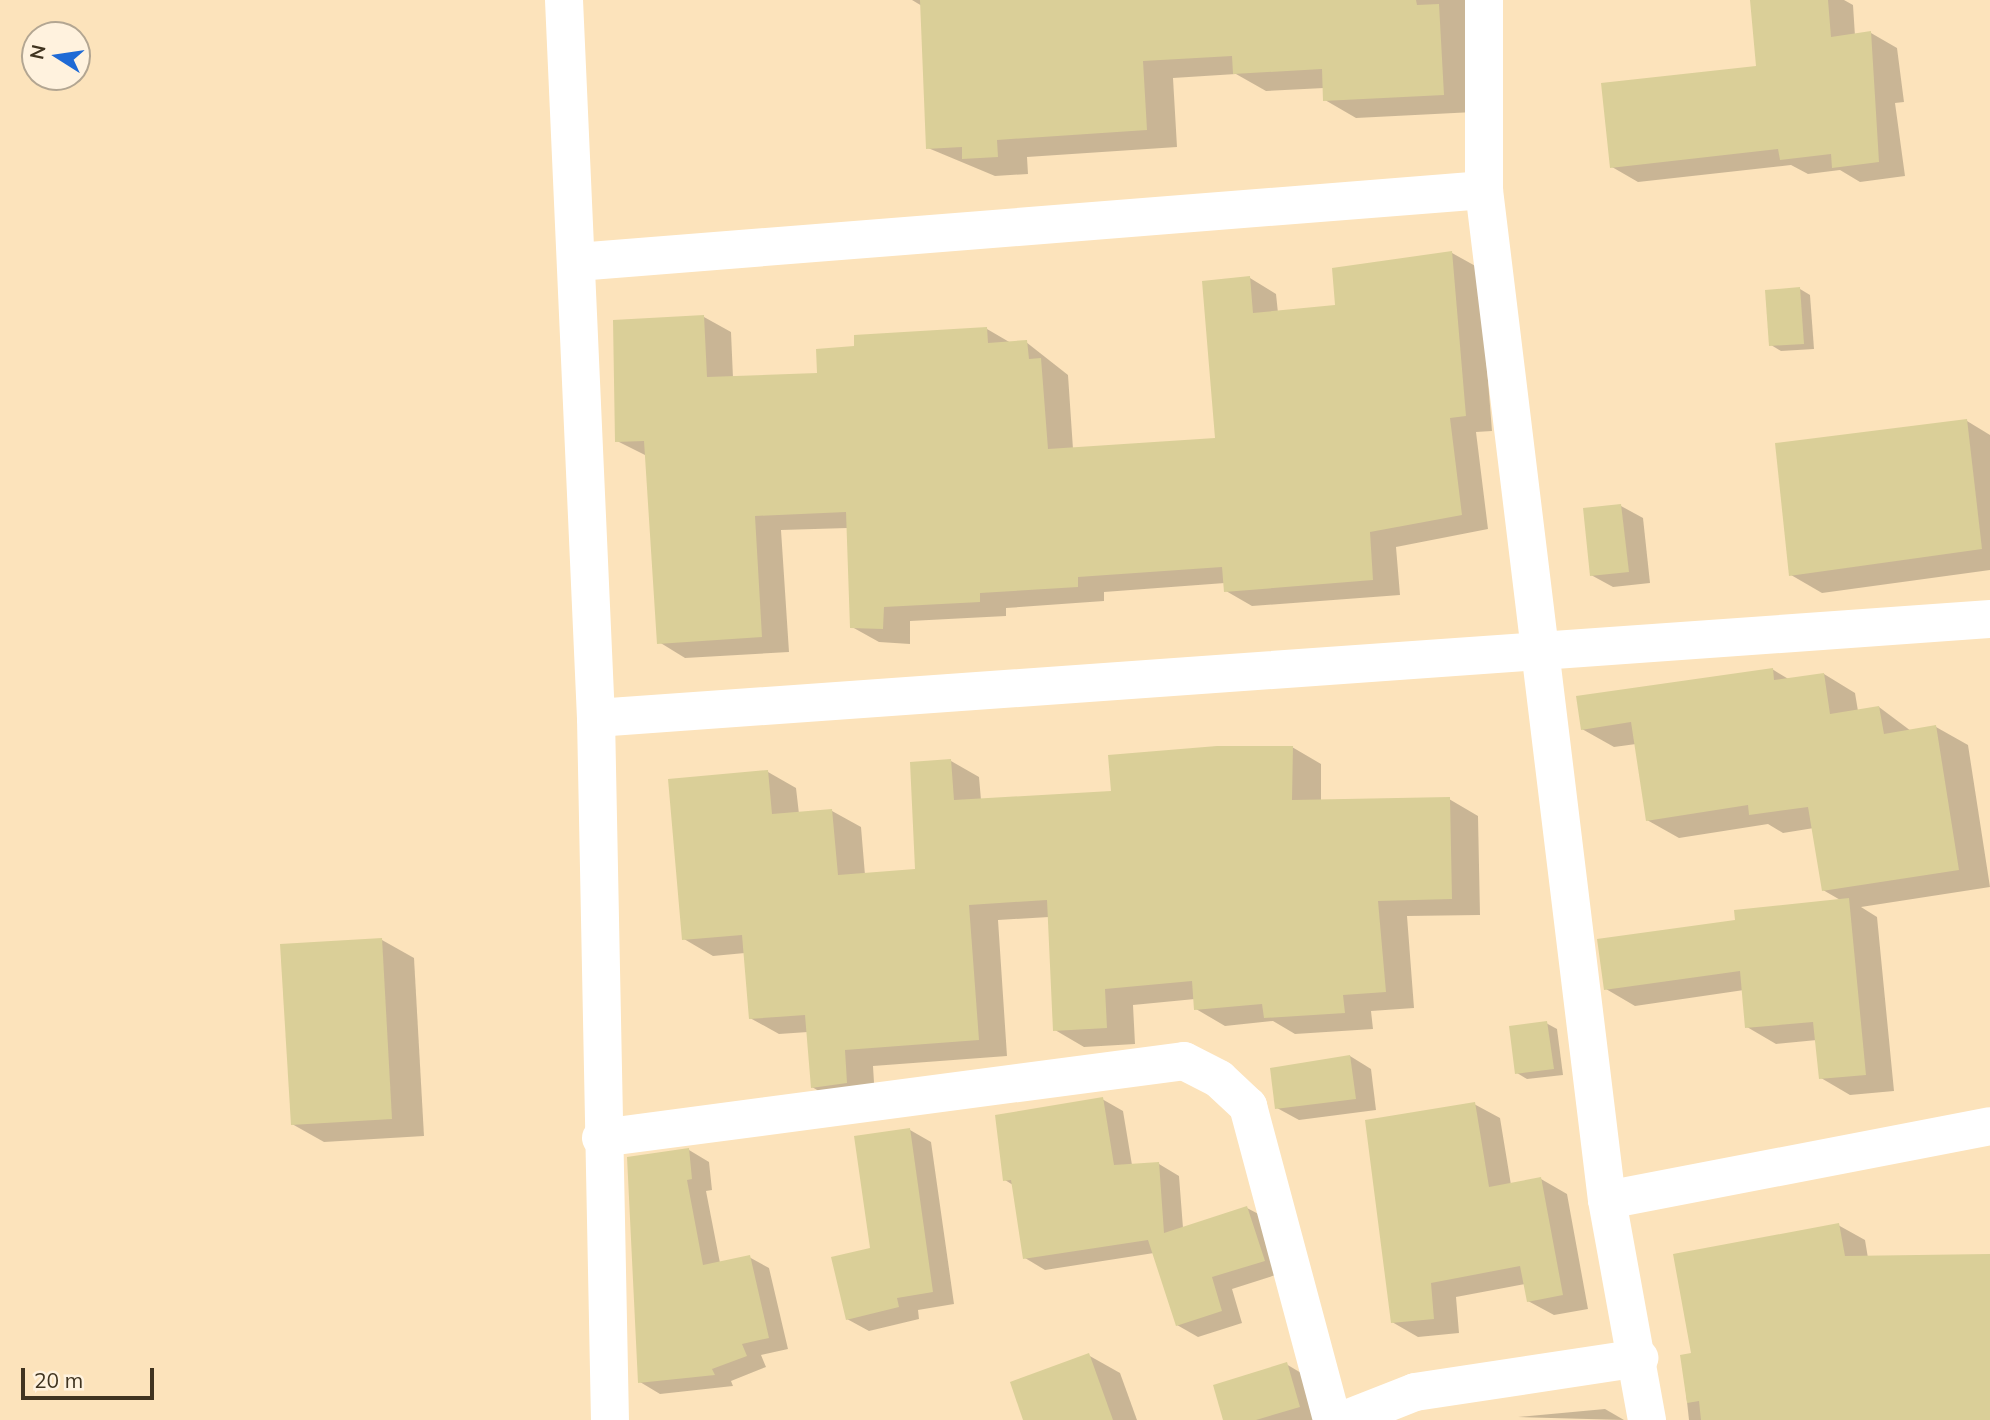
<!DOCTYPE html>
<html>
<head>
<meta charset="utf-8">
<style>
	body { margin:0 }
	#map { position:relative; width:1990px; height:1420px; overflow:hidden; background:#fce3bb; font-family:Mulish,sans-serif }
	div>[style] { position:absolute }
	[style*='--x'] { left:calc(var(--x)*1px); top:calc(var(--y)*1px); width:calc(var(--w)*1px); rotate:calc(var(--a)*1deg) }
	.shadow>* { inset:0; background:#0003 }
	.building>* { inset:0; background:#dacf98 }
	.minor>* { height:38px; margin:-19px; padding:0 19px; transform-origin:19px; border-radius:19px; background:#fff }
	span { translate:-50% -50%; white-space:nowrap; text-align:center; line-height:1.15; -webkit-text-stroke:5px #fff2de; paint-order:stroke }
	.north { position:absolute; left:21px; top:21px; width:70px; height:70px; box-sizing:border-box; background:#fff2de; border:2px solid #b3a692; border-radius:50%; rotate:282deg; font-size:19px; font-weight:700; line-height:28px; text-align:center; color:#403420 }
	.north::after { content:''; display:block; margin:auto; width:24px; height:32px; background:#1f6ad5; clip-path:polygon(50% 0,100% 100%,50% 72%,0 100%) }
	.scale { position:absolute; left:21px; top:1368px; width:133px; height:32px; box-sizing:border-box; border:4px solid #403420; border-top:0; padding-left:9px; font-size:21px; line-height:24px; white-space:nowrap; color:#403420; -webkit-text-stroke:5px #fff2de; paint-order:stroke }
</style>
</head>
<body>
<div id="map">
	<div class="shadow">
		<i style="clip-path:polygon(912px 0,1491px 0,1474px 112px,1356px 118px,1325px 100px,1324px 88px,1266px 91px,1236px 74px,1173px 78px,1177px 147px,1027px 157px,1028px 174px,995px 176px,928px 148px,922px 6px)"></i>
		<i style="clip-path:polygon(1752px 0,1844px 0,1853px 5px,1855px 36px,1871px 33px,1897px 48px,1904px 102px,1895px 103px,1905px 176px,1860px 182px,1840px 170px,1808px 174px,1791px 165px,1638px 182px,1612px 167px,1758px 67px)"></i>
		<i style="clip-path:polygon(1452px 253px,1479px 268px,1492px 431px,1476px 432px,1488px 529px,1396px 547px,1400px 595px,1252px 606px,1226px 591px,1225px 583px,1104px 592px,1104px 601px,1006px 608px,1006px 616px,910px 621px,910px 644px,879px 642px,852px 627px,848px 528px,781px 530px,789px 652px,685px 658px,659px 642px,647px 456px,617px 441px,704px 317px,731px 332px,733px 378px,819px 374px,856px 348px,987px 329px,1011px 343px,1026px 342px,1068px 375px,1073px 449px,1217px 440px,1250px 278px,1276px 294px,1278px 313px,1337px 307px)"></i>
		<i style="clip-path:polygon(1800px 289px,1810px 295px,1814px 349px,1781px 351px,1771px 345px)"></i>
		<i style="clip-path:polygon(1967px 421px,1990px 435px,1990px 570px,1822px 593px,1791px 575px)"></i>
		<i style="clip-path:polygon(1621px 506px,1643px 518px,1650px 583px,1613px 587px,1591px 575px)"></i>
		<i style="clip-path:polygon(1772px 669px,1790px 680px,1824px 674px,1855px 693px,1858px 711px,1879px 707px,1911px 731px,1936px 727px,1968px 745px,1990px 887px,1861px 907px,1877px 917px,1894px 1091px,1850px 1095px,1821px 1078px,1817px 1040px,1776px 1044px,1747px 1027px,1744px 990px,1635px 1006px,1606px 989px,1737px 921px,1842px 901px,1823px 890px,1814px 828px,1783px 833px,1768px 824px,1679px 838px,1647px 820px,1636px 744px,1614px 747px,1582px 729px)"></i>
		<i style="clip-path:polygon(1292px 747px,1321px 764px,1321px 802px,1449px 799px,1478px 816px,1480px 915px,1407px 916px,1414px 1008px,1371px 1011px,1373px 1029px,1295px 1034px,1273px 1021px,1225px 1026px,1196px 1009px,1195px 999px,1133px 1005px,1135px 1044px,1084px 1047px,1055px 1030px,1049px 917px,998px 920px,1007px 1056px,873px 1066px,875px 1099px,841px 1104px,812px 1087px,808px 1032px,779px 1034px,750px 1018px,745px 953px,713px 956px,684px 939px,768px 772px,796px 788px,799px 814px,832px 811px,861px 827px,865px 875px,917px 871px,951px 761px,979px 777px,981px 800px,1113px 792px)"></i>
		<i style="clip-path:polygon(382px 940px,414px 958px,424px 1136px,324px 1142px,292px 1124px)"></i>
		<i style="clip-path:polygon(1546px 1023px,1557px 1029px,1563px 1075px,1527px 1079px,1517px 1073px)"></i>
		<i style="clip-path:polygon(1350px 1056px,1371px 1069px,1376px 1110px,1299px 1120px,1277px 1108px)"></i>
		<i style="clip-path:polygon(1102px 1099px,1123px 1111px,1132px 1165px,1159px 1164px,1179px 1176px,1183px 1228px,1247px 1208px,1268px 1219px,1285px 1272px,1232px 1289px,1242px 1323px,1198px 1337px,1177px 1325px,1154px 1253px,1045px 1270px,1025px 1258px,1013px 1185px,1005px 1180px)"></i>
		<i style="clip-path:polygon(1474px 1104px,1500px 1118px,1511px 1185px,1541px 1179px,1567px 1194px,1588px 1309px,1554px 1315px,1528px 1301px,1525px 1284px,1456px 1297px,1459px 1333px,1418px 1337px,1392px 1322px)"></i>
		<i style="clip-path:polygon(910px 1130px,931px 1142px,954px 1304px,918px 1310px,919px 1319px,869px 1331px,847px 1319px)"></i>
		<i style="clip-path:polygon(689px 1150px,709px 1162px,712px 1190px,706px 1191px,720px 1263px,749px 1257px,769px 1268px,788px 1349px,761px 1355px,766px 1367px,731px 1381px,733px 1386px,660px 1394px,640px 1382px)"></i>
		<i style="clip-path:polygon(1838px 1225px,1865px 1240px,1868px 1258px,1990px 1256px,1990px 1420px,1689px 1420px,1682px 1356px,1693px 1355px)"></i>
		<i style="clip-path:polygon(1088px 1355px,1120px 1373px,1137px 1420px,1025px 1420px)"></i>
		<i style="clip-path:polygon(1286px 1364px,1308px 1377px,1317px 1420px,1225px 1420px)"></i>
		<i style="clip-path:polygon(1605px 1409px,1624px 1420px,1518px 1417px)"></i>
	</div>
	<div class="building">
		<i style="clip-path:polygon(920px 0,1416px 0,1417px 5px,1439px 4px,1444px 95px,1323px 101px,1322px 69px,1233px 74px,1232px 56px,1143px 61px,1147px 130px,997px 140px,998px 157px,962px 159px,962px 147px,926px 149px)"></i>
		<i style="clip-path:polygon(1750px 0,1828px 0,1831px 37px,1871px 31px,1879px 162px,1832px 168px,1831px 154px,1780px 160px,1778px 149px,1610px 168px,1601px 83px,1756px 66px)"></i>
		<i style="clip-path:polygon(1452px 251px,1466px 416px,1450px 418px,1462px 515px,1370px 532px,1373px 580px,1224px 592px,1222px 567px,1078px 577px,1078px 587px,980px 593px,980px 602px,884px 607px,883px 629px,850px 628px,846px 512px,755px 516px,762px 637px,657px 644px,644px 441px,615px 442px,613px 320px,704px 315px,707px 377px,817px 373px,816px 349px,854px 346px,854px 335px,987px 327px,988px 343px,1027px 340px,1029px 359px,1041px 358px,1048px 449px,1215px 438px,1202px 281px,1250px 276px,1253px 313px,1335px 305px,1332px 268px)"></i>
		<i style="clip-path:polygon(1800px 287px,1804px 344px,1769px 346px,1765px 290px)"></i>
		<i style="clip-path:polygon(1967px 419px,1982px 549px,1789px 576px,1775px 443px)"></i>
		<i style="clip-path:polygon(1621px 504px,1629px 572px,1590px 576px,1583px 508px)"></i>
		<i style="clip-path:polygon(1773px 668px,1774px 680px,1824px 673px,1830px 714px,1879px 706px,1884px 734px,1936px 725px,1959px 870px,1822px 891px,1808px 807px,1749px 815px,1748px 805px,1646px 821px,1631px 722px,1581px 730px,1576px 696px)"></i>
		<i style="clip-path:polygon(1217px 746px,1293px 746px,1292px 800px,1450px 797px,1452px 899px,1378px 901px,1386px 992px,1343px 995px,1345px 1013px,1264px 1018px,1262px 1004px,1194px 1010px,1192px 981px,1105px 989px,1107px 1028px,1053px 1031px,1047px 900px,969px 905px,979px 1040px,845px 1050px,847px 1083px,811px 1088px,805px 1015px,749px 1019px,742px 935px,682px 940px,668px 779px,768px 770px,772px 814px,832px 809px,838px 875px,915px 869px,910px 762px,951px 759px,954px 800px,1111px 791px,1108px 755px)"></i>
		<i style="clip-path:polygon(1849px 898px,1866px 1075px,1819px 1079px,1813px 1022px,1745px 1028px,1740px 971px,1604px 990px,1597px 939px,1735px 920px,1734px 910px)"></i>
		<i style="clip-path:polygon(382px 938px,392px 1119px,291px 1125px,280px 944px)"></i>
		<i style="clip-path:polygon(1547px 1021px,1554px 1069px,1515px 1074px,1509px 1026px)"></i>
		<i style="clip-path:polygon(1350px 1055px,1356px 1099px,1275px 1109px,1270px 1068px)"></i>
		<i style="clip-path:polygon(1103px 1097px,1114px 1165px,1159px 1162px,1164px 1233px,1247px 1206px,1265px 1261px,1212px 1277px,1222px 1311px,1176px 1326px,1148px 1240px,1023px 1259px,1011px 1180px,1003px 1181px,995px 1115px)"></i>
		<i style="clip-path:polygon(1475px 1102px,1489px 1187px,1541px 1177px,1563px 1295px,1527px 1302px,1520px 1266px,1431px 1283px,1434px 1319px,1391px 1323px,1365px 1120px)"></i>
		<i style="clip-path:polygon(910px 1128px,933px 1292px,897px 1298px,899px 1307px,846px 1320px,831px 1257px,870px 1248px,854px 1136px)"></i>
		<i style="clip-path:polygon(689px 1148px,692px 1179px,687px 1180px,703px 1265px,750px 1255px,769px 1338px,742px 1344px,747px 1356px,712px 1369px,715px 1375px,638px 1383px,627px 1157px)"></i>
		<i style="clip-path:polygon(1839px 1223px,1845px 1256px,1990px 1254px,1990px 1420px,1701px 1420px,1699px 1401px,1687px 1403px,1680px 1355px,1691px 1353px,1673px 1254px)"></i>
		<i style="clip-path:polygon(1089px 1353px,1113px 1420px,1023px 1420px,1010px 1382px)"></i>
		<i style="clip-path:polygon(1287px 1362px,1300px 1407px,1256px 1420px,1223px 1420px,1213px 1385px)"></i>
	</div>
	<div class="minor">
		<i style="--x:564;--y:0;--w:719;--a:87.45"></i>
		<i style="--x:596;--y:718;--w:702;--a:88.86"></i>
		<i style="--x:1484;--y:0;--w:190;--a:90"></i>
		<i style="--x:1484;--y:190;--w:1017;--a:83.06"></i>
		<i style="--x:1607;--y:1200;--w:224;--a:79.7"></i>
		<i style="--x:577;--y:262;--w:910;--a:-4.54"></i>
		<i style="--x:596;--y:718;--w:1398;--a:-4.06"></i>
		<i style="--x:601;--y:1138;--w:588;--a:-7.52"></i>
		<i style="--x:1184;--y:1061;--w:39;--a:27"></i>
		<i style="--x:1219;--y:1079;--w:40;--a:43"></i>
		<i style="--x:1248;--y:1106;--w:325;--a:75"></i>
		<i style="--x:1607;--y:1200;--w:390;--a:-10.9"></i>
		<i style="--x:1344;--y:1420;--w:76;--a:-21.5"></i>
		<i style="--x:1415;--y:1392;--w:227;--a:-8.6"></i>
	</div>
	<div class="north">N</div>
	<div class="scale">20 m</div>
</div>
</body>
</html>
